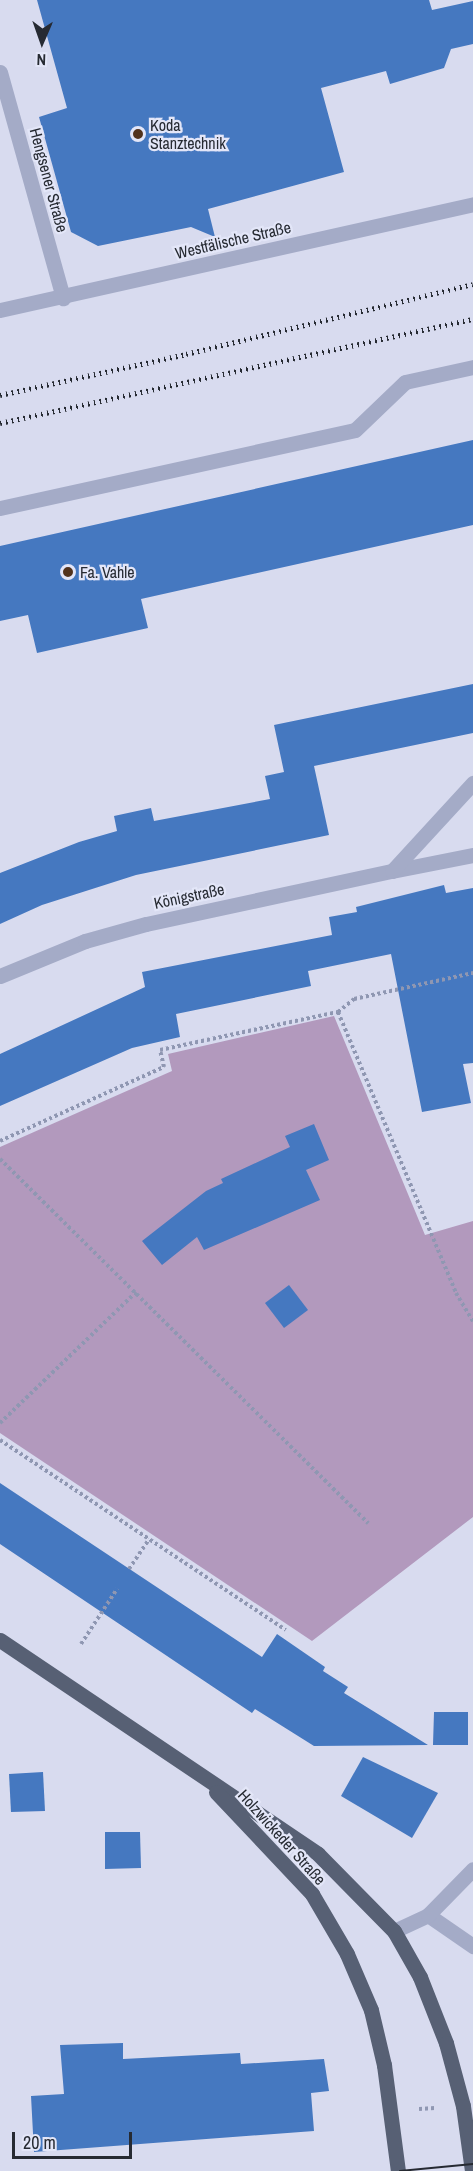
<!DOCTYPE html>
<html>
<head>
<meta charset="utf-8">
<style>
	body { margin:0 }
	#map { position:relative; width:473px; height:2171px; overflow:hidden; background:#d8dbef; font-family:"Archivo Narrow",sans-serif }
	div>[style] { position:absolute }
	[style*='--x'] { left:calc(var(--x)*1px); top:calc(var(--y)*1px); width:calc(var(--w)*1px); rotate:calc(var(--a)*1deg) }
	.green>* { inset:0; background:#b299bd }
	.building>* { inset:0; background:#4578c0 }
	.path>* { height:4px; margin-top:-2px; transform-origin:0; background:repeating-linear-gradient(90deg,#8f97b2 0 3px,transparent 0 6px) }
	.minor>* { height:15px; margin:-7.5px; padding:0 7.5px; transform-origin:7.5px; border-radius:7.5px; background:#a4abc7 }
	.major>* { height:15px; margin:-7.5px; padding:0 7.5px; transform-origin:7.5px; border-radius:7.5px; background:#576074 }
	.tram>* { height:1.5px; margin:-0.75px; padding:0 0.75px; transform-origin:0.75px; border-radius:0.75px; background:#262a32 }
	.rail>* { height:4.5px; margin-top:-2.25px; transform-origin:0; background:repeating-linear-gradient(90deg,#262a32 0 1.5px,transparent 0 6px) }
	.dots>* { width:16px; height:16px; translate:-50% -50%; box-sizing:border-box; border:3px solid #e3e6f8; border-radius:50% }
	span { translate:-50% -50%; white-space:nowrap; text-align:center; line-height:1.15; -webkit-text-stroke:4.5px #e3e6f8; paint-order:stroke }
	.poi-label { font-size:16px; color:#262a32 }
	.left { translate:0 -50%; text-align:left }
	.street-label { font-size:16px; color:#262a32 }
	.north { position:absolute; left:12px; top:12px; width:60px; height:60px; -webkit-text-stroke:4px #e3e6f8; paint-order:stroke; rotate:182deg; font-size:16px; font-weight:700; line-height:24px; text-align:center; color:#262a32 }
	.north::after { content:''; display:block; margin:auto; width:21px; height:27px; background:#262a32; clip-path:polygon(50% 0,100% 100%,50% 72%,0 100%) }
	.scale { position:absolute; left:12px; top:2132px; width:120px; height:27px; box-sizing:border-box; border:3px solid #262a32; border-top:0; padding-left:8px; font-size:18px; line-height:21px; white-space:nowrap; color:#262a32; -webkit-text-stroke:4px #e3e6f8; paint-order:stroke }
</style>
</head>
<body>
<div id="map">
	<div class="green">
		<i style="clip-path:polygon(334px 1016px,425px 1235px,473px 1221px,473px 1517px,312px 1641px,0 1433px,0 1147px,172px 1071px,168px 1054px)"></i>
	</div>
	<div class="building">
		<i style="clip-path:polygon(37px 0,429px 0,432px 10px,473px 1px,473px 44px,451px 49px,444px 68px,390px 84px,386px 71px,321px 88px,344px 172px,208px 209px,215px 237px,191px 227px,98px 246px,71px 232px,39px 117px,67px 108px)"></i>
		<i style="clip-path:polygon(473px 440px,473px 525px,141px 599px,148px 628px,37px 653px,28px 615px,0 621px,0 546px)"></i>
		<i style="clip-path:polygon(473px 684px,473px 733px,314px 766px,329px 835px,136px 875px,42px 905px,0 924px,0 873px,79px 842px,117px 831px,114px 816px,151px 808px,154px 821px,270px 799px,265px 776px,284px 772px,274px 725px)"></i>
		<i style="clip-path:polygon(444px 885px,446px 893px,473px 888px,473px 1063px,463px 1064px,471px 1103px,422px 1112px,391px 954px,308px 971px,311px 986px,176px 1014px,180px 1037px,132px 1048px,0 1106px,0 1054px,145px 987px,142px 972px,332px 935px,329px 917px,357px 912px,356px 907px)"></i>
		<i style="clip-path:polygon(314px 1124px,329px 1160px,306px 1170px,320px 1200px,204px 1250px,197px 1237px,162px 1265px,142px 1241px,206px 1191px,223px 1183px,221px 1179px,290px 1147px,285px 1136px)"></i>
		<i style="clip-path:polygon(289px 1285px,308px 1310px,284px 1328px,265px 1303px)"></i>
		<i style="clip-path:polygon(0 1483px,262px 1657px,277px 1634px,325px 1667px,323px 1671px,348px 1687px,344px 1693px,428px 1745px,314px 1746px,255px 1709px,252px 1713px,0 1544px)"></i>
		<i style="clip-path:polygon(434px 1712px,468px 1712px,468px 1745px,433px 1745px)"></i>
		<i style="clip-path:polygon(363px 1757px,438px 1793px,412px 1838px,341px 1796px)"></i>
		<i style="clip-path:polygon(43px 1772px,45px 1811px,11px 1812px,9px 1774px)"></i>
		<i style="clip-path:polygon(105px 1832px,140px 1832px,141px 1868px,105px 1869px)"></i>
		<i style="clip-path:polygon(123px 2043px,123px 2059px,240px 2053px,241px 2064px,324px 2059px,329px 2091px,311px 2093px,314px 2131px,34px 2152px,31px 2096px,64px 2094px,60px 2045px)"></i>
	</div>
	<div class="path">
		<i style="--x:338;--y:1012;--w:305;--a:67.2"></i>
		<i style="--x:456;--y:1293;--w:33;--a:59"></i>
		<i style="--x:0;--y:1141;--w:180;--a:-24.3"></i>
		<i style="--x:164;--y:1067;--w:17;--a:-103"></i>
		<i style="--x:160;--y:1050;--w:182;--a:-12.1"></i>
		<i style="--x:338;--y:1012;--w:21;--a:-39"></i>
		<i style="--x:354;--y:999;--w:122;--a:-12.3"></i>
		<i style="--x:0;--y:1159;--w:518;--a:44.69"></i>
		<i style="--x:0;--y:1423;--w:189;--a:-43.9"></i>
		<i style="--x:0;--y:1440;--w:343;--a:33.6"></i>
		<i style="--x:129;--y:1569;--w:36;--a:-56"></i>
		<i style="--x:81;--y:1644;--w:66;--a:-56.8"></i>
		<i style="--x:419;--y:2109;--w:16;--a:-4"></i>
	</div>
	<div class="minor">
		<i style="--x:0;--y:72;--w:235;--a:74.4"></i>
		<i style="--x:0;--y:310;--w:485;--a:-12.6"></i>
		<i style="--x:0;--y:508;--w:363;--a:-12.4"></i>
		<i style="--x:355;--y:430;--w:69;--a:-43.8"></i>
		<i style="--x:405;--y:382;--w:70;--a:-12.4"></i>
		<i style="--x:392;--y:871;--w:83;--a:-11.2"></i>
		<i style="--x:0;--y:976;--w:92;--a:-22.4"></i>
		<i style="--x:85;--y:941;--w:63;--a:-15.6"></i>
		<i style="--x:146;--y:924;--w:252;--a:-12.2"></i>
		<i style="--x:392;--y:871;--w:120;--a:-47.4"></i>
		<i style="--x:428;--y:1915;--w:55;--a:34.6"></i>
		<i style="--x:394;--y:1931;--w:38;--a:-25"></i>
		<i style="--x:428;--y:1915;--w:64;--a:-45.6"></i>
	</div>
	<div class="major">
		<i style="--x:0;--y:1640;--w:383;--a:33.9"></i>
		<i style="--x:318;--y:1854;--w:108;--a:45.4"></i>
		<i style="--x:394;--y:1931;--w:53;--a:60.5"></i>
		<i style="--x:420;--y:1977;--w:71;--a:68.5"></i>
		<i style="--x:446;--y:2043;--w:65;--a:74.9"></i>
		<i style="--x:463;--y:2106;--w:66;--a:82.1"></i>
		<i style="--x:216;--y:1792;--w:140;--a:46.7"></i>
		<i style="--x:312;--y:1894;--w:69;--a:59.7"></i>
		<i style="--x:347;--y:1954;--w:61;--a:66.8"></i>
		<i style="--x:371;--y:2010;--w:57;--a:76.7"></i>
		<i style="--x:384;--y:2065;--w:107;--a:82.5"></i>
	</div>
	<div class="tram">
		<i style="--x:400;--y:2171;--w:73;--a:-5.5"></i>
	</div>
	<div class="rail">
		<i style="--x:0;--y:395;--w:190;--a:-12.4"></i>
		<i style="--x:186;--y:354;--w:295;--a:-13.7"></i>
		<i style="--x:0;--y:423;--w:484;--a:-12.4"></i>
	</div>
	<div class="dots">
		<i style="left:138px;top:134px;background:#52331d"></i>
		<i style="left:68px;top:572px;background:#52331d"></i>
	</div>
	<div class="poi-label">
		<span class="left" style="left:150px;top:134px">Koda<br>Stanztechnik</span>
		<span class="left" style="left:80px;top:572px">Fa. Vahle</span>
	</div>
	<div class="street-label">
		<span style="left:49px;top:180px;rotate:75deg">Hengsener Straße</span>
		<span style="left:233px;top:240px;rotate:-13deg">Westfälische Straße</span>
		<span style="left:189px;top:896px;rotate:-12deg">Königstraße</span>
		<span style="left:282px;top:1837px;rotate:48deg">Holzwickeder Straße</span>
	</div>
	<div class="north">N</div>
	<div class="scale">20 m</div>
</div>
</body>
</html>
